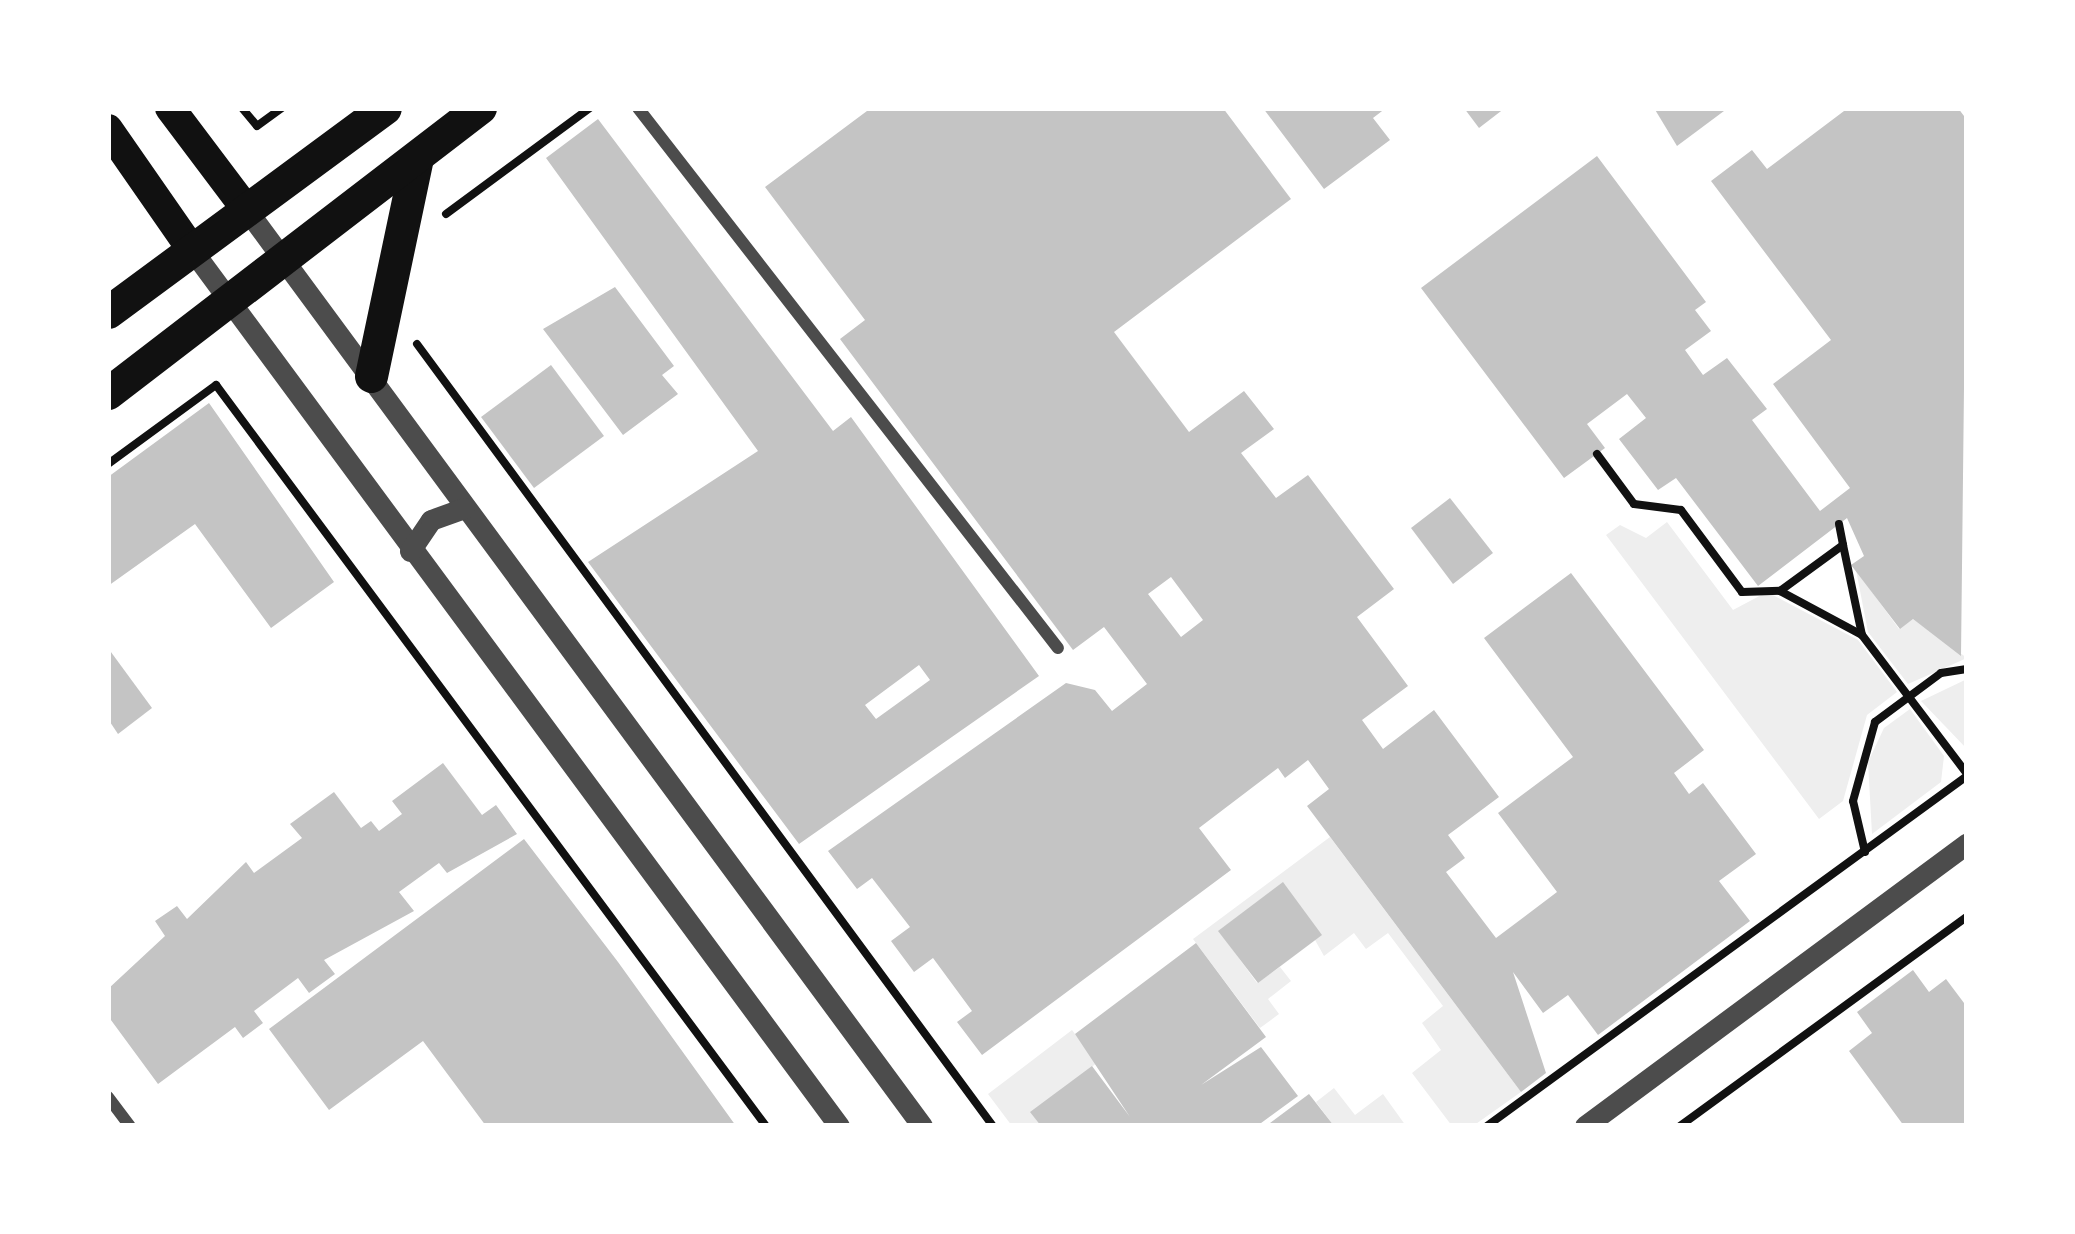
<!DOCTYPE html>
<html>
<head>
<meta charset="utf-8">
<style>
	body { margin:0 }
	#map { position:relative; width:2075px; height:1234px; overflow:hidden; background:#fff; font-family:"PT Sans Narrow",sans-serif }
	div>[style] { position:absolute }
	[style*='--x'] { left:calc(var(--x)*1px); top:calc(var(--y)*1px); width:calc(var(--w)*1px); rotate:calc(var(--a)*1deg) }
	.green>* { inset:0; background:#eee }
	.building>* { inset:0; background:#c4c4c4 }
	.path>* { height:8px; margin:-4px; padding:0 4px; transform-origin:4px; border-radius:4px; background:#111 }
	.minor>* { height:12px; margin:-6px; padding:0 6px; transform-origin:6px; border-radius:6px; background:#4c4c4c }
	.tertiary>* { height:21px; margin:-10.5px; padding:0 10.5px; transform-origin:10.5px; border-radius:10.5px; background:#4c4c4c }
	.primary>* { height:30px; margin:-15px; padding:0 15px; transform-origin:15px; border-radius:15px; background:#111 }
	.trunk>* { height:33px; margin:-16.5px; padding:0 16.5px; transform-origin:16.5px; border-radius:16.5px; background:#111 }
	span { translate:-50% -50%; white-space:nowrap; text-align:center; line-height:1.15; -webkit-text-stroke:12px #fff; paint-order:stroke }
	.frame { position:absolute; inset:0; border:111px solid #fff; pointer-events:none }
</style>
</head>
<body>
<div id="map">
	<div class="green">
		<i style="clip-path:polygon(1667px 522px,1733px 610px,1767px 592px,1858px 640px,1897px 692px,1867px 715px,1843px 801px,1819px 819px,1606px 535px,1620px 525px,1646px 538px)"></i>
		<i style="clip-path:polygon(1856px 570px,1899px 629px,1913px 619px,1967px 658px,1908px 684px,1868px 632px)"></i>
		<i style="clip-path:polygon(1967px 679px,1967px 749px,1921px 701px)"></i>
		<i style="clip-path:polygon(1910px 709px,1944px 756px,1941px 782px,1872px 834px,1868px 762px,1884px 728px)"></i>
		<i style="clip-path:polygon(1330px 837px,1521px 1092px,1473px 1126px,1452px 1126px,1412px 1073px,1441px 1050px,1422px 1023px,1443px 1006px,1388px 933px,1366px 949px,1354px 933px,1324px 956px,1283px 883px,1219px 931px,1257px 983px,1280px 967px,1291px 981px,1268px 999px,1279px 1014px,1260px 1028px,1193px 939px)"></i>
		<i style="clip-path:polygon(1072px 1030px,1097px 1063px,1031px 1112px,1041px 1126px,1012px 1126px,988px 1094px)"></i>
		<i style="clip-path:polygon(1334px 1088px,1355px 1115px,1383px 1094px,1406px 1126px,1334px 1126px,1316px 1102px)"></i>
	</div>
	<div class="building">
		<i style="clip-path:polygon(evenodd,871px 108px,1223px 108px,1291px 199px,1114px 332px,1189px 432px,1244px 391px,1274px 429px,1241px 453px,1276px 498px,1308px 475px,1394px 589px,1357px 617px,1408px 686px,1362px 720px,1383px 749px,1434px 710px,1499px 797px,1448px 835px,1465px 858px,1446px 872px,1496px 938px,1557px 892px,1498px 813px,1573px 757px,1484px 638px,1571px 573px,1704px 750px,1674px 773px,1689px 794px,1703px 783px,1756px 854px,1719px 881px,1750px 921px,1598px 1035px,1568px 995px,1543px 1013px,1513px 972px,1546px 1073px,1521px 1092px,1307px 806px,1329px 789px,1308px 760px,1285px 778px,1278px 768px,1199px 828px,1231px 870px,982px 1055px,957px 1022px,972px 1011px,933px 958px,914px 972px,891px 941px,910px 927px,872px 878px,857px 889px,828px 851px,1066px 683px,1095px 690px,1112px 711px,1147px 684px,1104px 627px,1073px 650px,840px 339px,865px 320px,765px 187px,871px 108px,1171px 577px,1203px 620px,1181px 637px,1148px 594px,1171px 577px)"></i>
		<i style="clip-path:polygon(1263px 108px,1386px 108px,1373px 118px,1390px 140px,1324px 189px)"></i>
		<i style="clip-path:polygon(1464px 108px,1505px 108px,1479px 128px)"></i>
		<i style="clip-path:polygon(1654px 108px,1728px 108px,1677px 146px)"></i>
		<i style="clip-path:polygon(1848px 108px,1958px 108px,1967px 120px,1961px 656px,1913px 619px,1900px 629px,1851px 565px,1864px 556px,1847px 518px,1758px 586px,1676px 478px,1658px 490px,1619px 439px,1646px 418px,1627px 394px,1587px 424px,1605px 448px,1564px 478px,1421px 288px,1597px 156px,1706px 302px,1695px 310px,1711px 331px,1685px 350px,1703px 375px,1727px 358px,1767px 409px,1752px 420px,1820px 511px,1850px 488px,1773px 384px,1831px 340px,1711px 181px,1752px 150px,1767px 169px)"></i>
		<i style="clip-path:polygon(evenodd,598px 119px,833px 431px,851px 417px,1039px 676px,799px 844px,588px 562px,758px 451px,546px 158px,598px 119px,919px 665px,930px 680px,876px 719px,865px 705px,919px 665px)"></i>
		<i style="clip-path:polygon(615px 287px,674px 366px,662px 375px,678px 394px,623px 435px,543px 329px)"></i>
		<i style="clip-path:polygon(551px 365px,604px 436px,534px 488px,481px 417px)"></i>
		<i style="clip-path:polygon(209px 403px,334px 582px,271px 628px,195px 524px,108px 586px,108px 477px)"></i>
		<i style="clip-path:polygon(1450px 498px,1493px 553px,1453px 584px,1411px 528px)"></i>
		<i style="clip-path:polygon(108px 648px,152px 708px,118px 734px,108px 719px)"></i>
		<i style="clip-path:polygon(443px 763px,482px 815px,496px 805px,517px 834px,447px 873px,439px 863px,399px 892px,414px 911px,324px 960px,335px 974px,309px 993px,298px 978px,254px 1011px,263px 1023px,243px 1038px,235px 1027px,158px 1084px,108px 1016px,108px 989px,165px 936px,155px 921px,177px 906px,187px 919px,246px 862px,254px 873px,302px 838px,290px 824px,334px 792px,361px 828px,371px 821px,379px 831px,402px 814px,392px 801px)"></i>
		<i style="clip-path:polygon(524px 839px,618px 962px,736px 1126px,486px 1126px,423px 1041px,329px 1110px,269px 1029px)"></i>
		<i style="clip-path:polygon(1283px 882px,1322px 935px,1258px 983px,1218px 931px)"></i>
		<i style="clip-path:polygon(1196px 943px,1266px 1037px,1201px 1085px,1261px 1047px,1298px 1096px,1257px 1126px,1041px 1126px,1030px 1112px,1092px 1066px,1130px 1117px,1075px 1034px)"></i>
		<i style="clip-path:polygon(1913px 970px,1929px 992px,1946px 979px,1967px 1007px,1967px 1126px,1904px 1126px,1849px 1051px,1872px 1033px,1857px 1012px)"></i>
		<i style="clip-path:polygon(1309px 1094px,1334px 1126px,1266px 1126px)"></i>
	</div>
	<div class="path">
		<i style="--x:242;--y:108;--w:23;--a:50"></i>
		<i style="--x:257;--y:126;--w:31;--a:-36"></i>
		<i style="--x:446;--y:214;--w:179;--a:-36.4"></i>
		<i style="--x:417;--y:344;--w:971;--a:53.63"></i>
		<i style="--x:1597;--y:454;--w:62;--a:53.5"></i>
		<i style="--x:1634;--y:504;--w:47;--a:7.3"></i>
		<i style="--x:1681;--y:510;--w:102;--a:53.4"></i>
		<i style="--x:1742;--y:592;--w:38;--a:-2"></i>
		<i style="--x:108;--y:464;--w:134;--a:-36.2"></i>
		<i style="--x:216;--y:385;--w:923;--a:53.42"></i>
		<i style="--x:1839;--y:524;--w:21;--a:79"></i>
		<i style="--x:1862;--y:635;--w:92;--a:-101.9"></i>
		<i style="--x:1843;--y:545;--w:78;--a:143.9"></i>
		<i style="--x:1780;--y:591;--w:93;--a:28.2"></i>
		<i style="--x:1862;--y:635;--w:174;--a:52.9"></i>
		<i style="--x:1865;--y:852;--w:52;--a:-103.2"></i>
		<i style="--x:1853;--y:801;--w:82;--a:-74.4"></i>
		<i style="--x:1875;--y:722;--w:82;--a:-36.6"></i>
		<i style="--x:1941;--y:673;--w:26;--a:-9"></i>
		<i style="--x:1487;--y:1126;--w:594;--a:-36.1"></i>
		<i style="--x:1680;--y:1126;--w:355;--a:-36.1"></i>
	</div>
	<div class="minor">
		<i style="--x:638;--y:108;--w:684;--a:52.13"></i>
		<i style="--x:108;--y:1097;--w:36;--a:53"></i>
	</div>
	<div class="tertiary">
		<i style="--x:246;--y:209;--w:1139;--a:53.6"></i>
		<i style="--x:192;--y:250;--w:1089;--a:53.55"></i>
		<i style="--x:410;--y:551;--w:37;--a:-56"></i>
		<i style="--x:431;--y:520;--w:35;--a:-20"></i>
		<i style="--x:1585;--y:1126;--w:475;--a:-36.5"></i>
	</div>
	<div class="primary">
		<i style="--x:170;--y:108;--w:126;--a:53"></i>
		<i style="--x:108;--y:129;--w:147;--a:55.2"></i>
	</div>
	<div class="trunk">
		<i style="--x:108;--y:312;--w:344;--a:-36.4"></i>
		<i style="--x:371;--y:376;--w:218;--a:-78.1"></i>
		<i style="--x:108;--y:393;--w:469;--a:-37.5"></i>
	</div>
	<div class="frame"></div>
</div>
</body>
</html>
